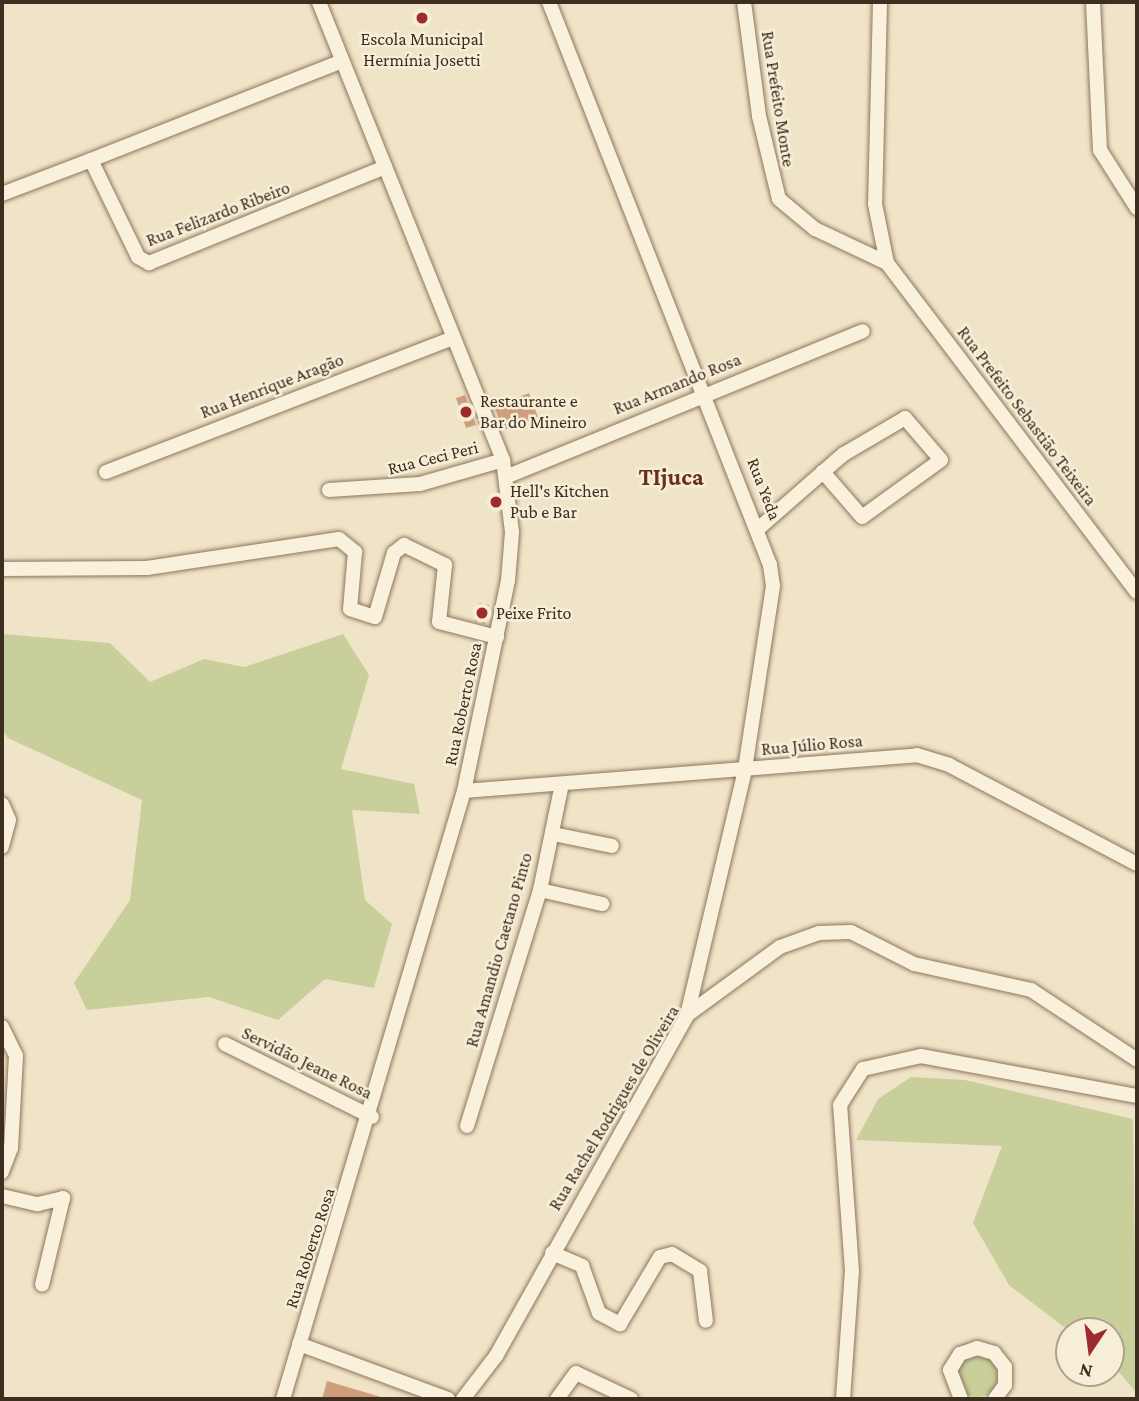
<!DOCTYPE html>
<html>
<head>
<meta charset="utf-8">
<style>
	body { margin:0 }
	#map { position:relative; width:1139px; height:1401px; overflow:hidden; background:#f0e4c8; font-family:"Crimson Pro",serif }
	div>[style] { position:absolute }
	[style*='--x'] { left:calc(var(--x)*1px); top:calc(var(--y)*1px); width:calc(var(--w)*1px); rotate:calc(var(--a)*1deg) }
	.green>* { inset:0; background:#c9cf9b }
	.round { border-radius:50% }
	.building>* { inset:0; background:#cf9f7d }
	.roads { filter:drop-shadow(0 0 2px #8d765c) drop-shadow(0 0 2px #8d765c) }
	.minor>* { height:14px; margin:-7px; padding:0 7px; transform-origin:7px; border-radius:7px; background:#faf1dc }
	.dots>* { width:19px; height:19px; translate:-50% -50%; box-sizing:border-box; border:4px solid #f7eed8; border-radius:50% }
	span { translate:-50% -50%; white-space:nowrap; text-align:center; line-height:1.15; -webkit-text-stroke:5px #f7eed8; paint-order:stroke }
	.poi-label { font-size:18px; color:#3d2e20 }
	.left { translate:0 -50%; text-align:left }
	.street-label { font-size:18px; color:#3d2e20 }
	.district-label { font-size:24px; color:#6b2e1e; font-weight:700 }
	.frame { position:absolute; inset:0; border:4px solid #3d2e20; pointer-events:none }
	.north { position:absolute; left:1055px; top:1317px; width:70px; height:70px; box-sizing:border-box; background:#f7eed8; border:2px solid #ada18e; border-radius:50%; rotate:193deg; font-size:19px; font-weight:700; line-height:28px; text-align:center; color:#3d2e20 }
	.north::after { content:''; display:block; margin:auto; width:24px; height:32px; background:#9e2a2b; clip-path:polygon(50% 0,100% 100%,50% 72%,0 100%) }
</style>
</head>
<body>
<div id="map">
	<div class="green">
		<i style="clip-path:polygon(2px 634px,110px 643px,150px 682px,204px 659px,244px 667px,343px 634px,369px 675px,341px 769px,414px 784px,420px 814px,352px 810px,365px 900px,392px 924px,374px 988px,325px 979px,278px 1020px,209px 997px,87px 1010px,74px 983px,130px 900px,142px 800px,8px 738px,2px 729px)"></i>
		<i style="clip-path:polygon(911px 1077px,965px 1080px,1133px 1119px,1137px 1393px,1111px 1363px,1111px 1331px,1069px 1331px,1009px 1285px,973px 1223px,1002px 1146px,856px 1140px,878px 1099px)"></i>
		<i class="round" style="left:956px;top:1355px;width:42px;height:42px"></i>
	</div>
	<div class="building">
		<i style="clip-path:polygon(529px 393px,538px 417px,504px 430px,494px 407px)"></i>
		<i style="clip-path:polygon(465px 395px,476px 425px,466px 428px,456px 398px)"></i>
		<i style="clip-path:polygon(498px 496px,501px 506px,493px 507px,493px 497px)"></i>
		<i style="clip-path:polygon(479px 603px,489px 605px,485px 624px,475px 621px)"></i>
		<i style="clip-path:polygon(327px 1381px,388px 1399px,322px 1399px)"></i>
	</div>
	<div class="roads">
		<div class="minor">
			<i style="--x:549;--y:2;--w:605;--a:68.57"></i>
			<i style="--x:770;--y:565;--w:21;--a:82"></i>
			<i style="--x:773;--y:586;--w:186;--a:98.7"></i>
			<i style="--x:745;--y:770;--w:252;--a:103.3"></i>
			<i style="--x:744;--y:2;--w:115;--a:82.5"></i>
			<i style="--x:759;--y:116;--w:85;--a:76.5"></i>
			<i style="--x:779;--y:199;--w:47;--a:39.8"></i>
			<i style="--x:815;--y:229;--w:80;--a:25.3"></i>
			<i style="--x:880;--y:2;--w:202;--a:91.4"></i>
			<i style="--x:875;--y:204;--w:60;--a:78.5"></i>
			<i style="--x:887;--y:263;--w:413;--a:52.8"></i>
			<i style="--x:1093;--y:2;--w:148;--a:87.3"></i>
			<i style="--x:1100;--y:150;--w:69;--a:57.5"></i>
			<i style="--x:91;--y:160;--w:270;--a:-21.5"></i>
			<i style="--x:2;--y:194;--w:95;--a:-20.9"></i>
			<i style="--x:91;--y:160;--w:108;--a:64.1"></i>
			<i style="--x:138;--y:257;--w:13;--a:29"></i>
			<i style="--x:149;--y:263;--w:255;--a:-22.1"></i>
			<i style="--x:106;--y:472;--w:372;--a:-21.1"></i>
			<i style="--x:508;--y:476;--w:383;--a:-22.2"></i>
			<i style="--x:329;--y:490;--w:91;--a:-3.8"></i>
			<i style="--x:420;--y:484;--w:86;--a:-16.1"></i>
			<i style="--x:759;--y:528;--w:85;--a:-41.2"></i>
			<i style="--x:823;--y:472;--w:28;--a:-41"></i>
			<i style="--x:844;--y:454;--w:71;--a:-30.5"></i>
			<i style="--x:905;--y:418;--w:55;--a:49.4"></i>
			<i style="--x:941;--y:460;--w:97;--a:144.2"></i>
			<i style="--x:862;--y:517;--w:60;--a:-130.9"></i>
			<i style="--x:2;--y:569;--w:145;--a:-0.4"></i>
			<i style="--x:147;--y:568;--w:194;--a:-8.6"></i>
			<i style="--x:339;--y:539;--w:21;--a:39"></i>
			<i style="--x:355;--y:552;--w:57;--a:95"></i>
			<i style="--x:350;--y:609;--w:26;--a:18"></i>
			<i style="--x:375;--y:617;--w:67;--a:-73.5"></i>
			<i style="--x:394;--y:553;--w:13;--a:-39"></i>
			<i style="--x:404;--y:545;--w:46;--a:26"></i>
			<i style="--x:445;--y:565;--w:57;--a:96"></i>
			<i style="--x:439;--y:622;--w:60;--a:14.5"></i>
			<i style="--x:464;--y:791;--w:454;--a:-4.5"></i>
			<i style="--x:917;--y:755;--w:34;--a:17"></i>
			<i style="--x:949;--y:765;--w:212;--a:27.8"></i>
			<i style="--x:2;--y:804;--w:17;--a:66"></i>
			<i style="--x:9;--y:820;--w:28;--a:105"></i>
			<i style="--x:553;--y:834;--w:60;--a:11.5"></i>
			<i style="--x:540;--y:890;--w:64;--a:12.7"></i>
			<i style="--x:2;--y:1027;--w:32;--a:64"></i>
			<i style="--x:16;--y:1056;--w:92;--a:93.1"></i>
			<i style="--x:11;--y:1148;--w:26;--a:111"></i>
			<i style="--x:225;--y:1044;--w:164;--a:26.4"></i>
			<i style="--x:467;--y:1126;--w:247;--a:-72.8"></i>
			<i style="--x:540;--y:890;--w:108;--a:-78.3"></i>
			<i style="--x:2;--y:1196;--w:37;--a:13"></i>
			<i style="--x:38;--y:1204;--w:26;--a:-13"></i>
			<i style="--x:63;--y:1198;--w:89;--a:103.6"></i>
			<i style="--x:552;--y:1253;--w:33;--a:23"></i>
			<i style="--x:582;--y:1266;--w:50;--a:70.1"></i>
			<i style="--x:599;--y:1313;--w:24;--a:28"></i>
			<i style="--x:620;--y:1324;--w:78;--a:-59.2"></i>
			<i style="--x:660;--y:1257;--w:12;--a:-14"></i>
			<i style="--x:672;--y:1254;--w:33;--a:31"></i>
			<i style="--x:700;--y:1271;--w:50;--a:83.2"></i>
			<i style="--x:299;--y:1344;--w:159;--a:20.3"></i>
			<i style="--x:283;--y:1399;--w:634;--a:-73.42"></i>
			<i style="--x:464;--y:791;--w:215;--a:-78.2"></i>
			<i style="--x:508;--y:581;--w:49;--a:-85.3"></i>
			<i style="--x:512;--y:532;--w:73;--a:-97.1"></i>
			<i style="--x:503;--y:460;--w:494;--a:-111.9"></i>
			<i style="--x:463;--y:1399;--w:54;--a:-52.5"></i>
			<i style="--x:496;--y:1356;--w:391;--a:-60.7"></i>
			<i style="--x:687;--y:1015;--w:115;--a:-36.2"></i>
			<i style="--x:780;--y:947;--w:41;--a:-19.7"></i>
			<i style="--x:819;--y:933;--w:32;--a:-2"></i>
			<i style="--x:851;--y:932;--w:71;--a:26.9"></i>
			<i style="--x:914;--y:964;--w:120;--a:12.5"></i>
			<i style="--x:1031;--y:990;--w:127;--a:33.4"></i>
			<i style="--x:557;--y:1399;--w:32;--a:-54"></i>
			<i style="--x:576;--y:1373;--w:61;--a:25.3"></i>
			<i style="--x:843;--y:1399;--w:128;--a:-86"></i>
			<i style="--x:852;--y:1271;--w:166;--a:-94.1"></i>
			<i style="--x:840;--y:1105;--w:43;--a:-57.4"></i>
			<i style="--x:863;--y:1069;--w:59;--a:-12.6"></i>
			<i style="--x:921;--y:1056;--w:220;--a:10.5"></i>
			<i style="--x:961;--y:1399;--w:31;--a:-111"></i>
			<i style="--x:950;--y:1370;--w:19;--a:-58"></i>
			<i style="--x:960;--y:1354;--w:18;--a:-19"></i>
			<i style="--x:977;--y:1348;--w:18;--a:16"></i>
			<i style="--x:994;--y:1353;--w:18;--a:52"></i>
			<i style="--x:1005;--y:1367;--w:18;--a:90"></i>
			<i style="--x:1005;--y:1385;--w:17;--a:126"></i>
		</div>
	</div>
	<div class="dots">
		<i style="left:422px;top:18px;background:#9e2a2b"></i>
		<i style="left:466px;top:412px;background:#9e2a2b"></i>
		<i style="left:496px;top:502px;background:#9e2a2b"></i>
		<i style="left:482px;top:613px;background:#9e2a2b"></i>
	</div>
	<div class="poi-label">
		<span style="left:422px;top:50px">Escola Municipal<br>Hermínia Josetti</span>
		<span class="left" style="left:480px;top:412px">Restaurante e<br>Bar do Mineiro</span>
		<span class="left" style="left:510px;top:502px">Hell's Kitchen<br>Pub e Bar</span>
		<span class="left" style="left:496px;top:613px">Peixe Frito</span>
	</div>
	<div class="street-label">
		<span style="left:778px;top:99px;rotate:81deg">Rua Prefeito Monte</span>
		<span style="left:218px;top:214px;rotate:-21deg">Rua Felizardo Ribeiro</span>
		<span style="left:677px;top:384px;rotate:-22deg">Rua Armando Rosa</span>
		<span style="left:272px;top:386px;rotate:-21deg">Rua Henrique Aragão</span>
		<span style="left:1027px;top:416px;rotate:53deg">Rua Prefeito Sebastião Teixeira</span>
		<span style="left:433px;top:458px;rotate:-14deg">Rua Ceci Peri</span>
		<span style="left:764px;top:489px;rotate:69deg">Rua Yeda</span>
		<span style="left:463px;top:704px;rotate:-78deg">Rua Roberto Rosa</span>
		<span style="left:812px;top:745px;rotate:-5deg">Rua Júlio Rosa</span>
		<span style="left:499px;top:950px;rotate:-74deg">Rua Amandio Caetano Pinto</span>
		<span style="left:307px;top:1063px;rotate:26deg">Servidão Jeane Rosa</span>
		<span style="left:614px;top:1108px;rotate:-59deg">Rua Rachel Rodrigues de Oliveira</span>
		<span style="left:310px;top:1248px;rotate:-72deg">Rua Roberto Rosa</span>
	</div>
	<div class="district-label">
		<span style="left:671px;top:477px">TIjuca</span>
	</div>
	<div class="frame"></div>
	<div class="north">N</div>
</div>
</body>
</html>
